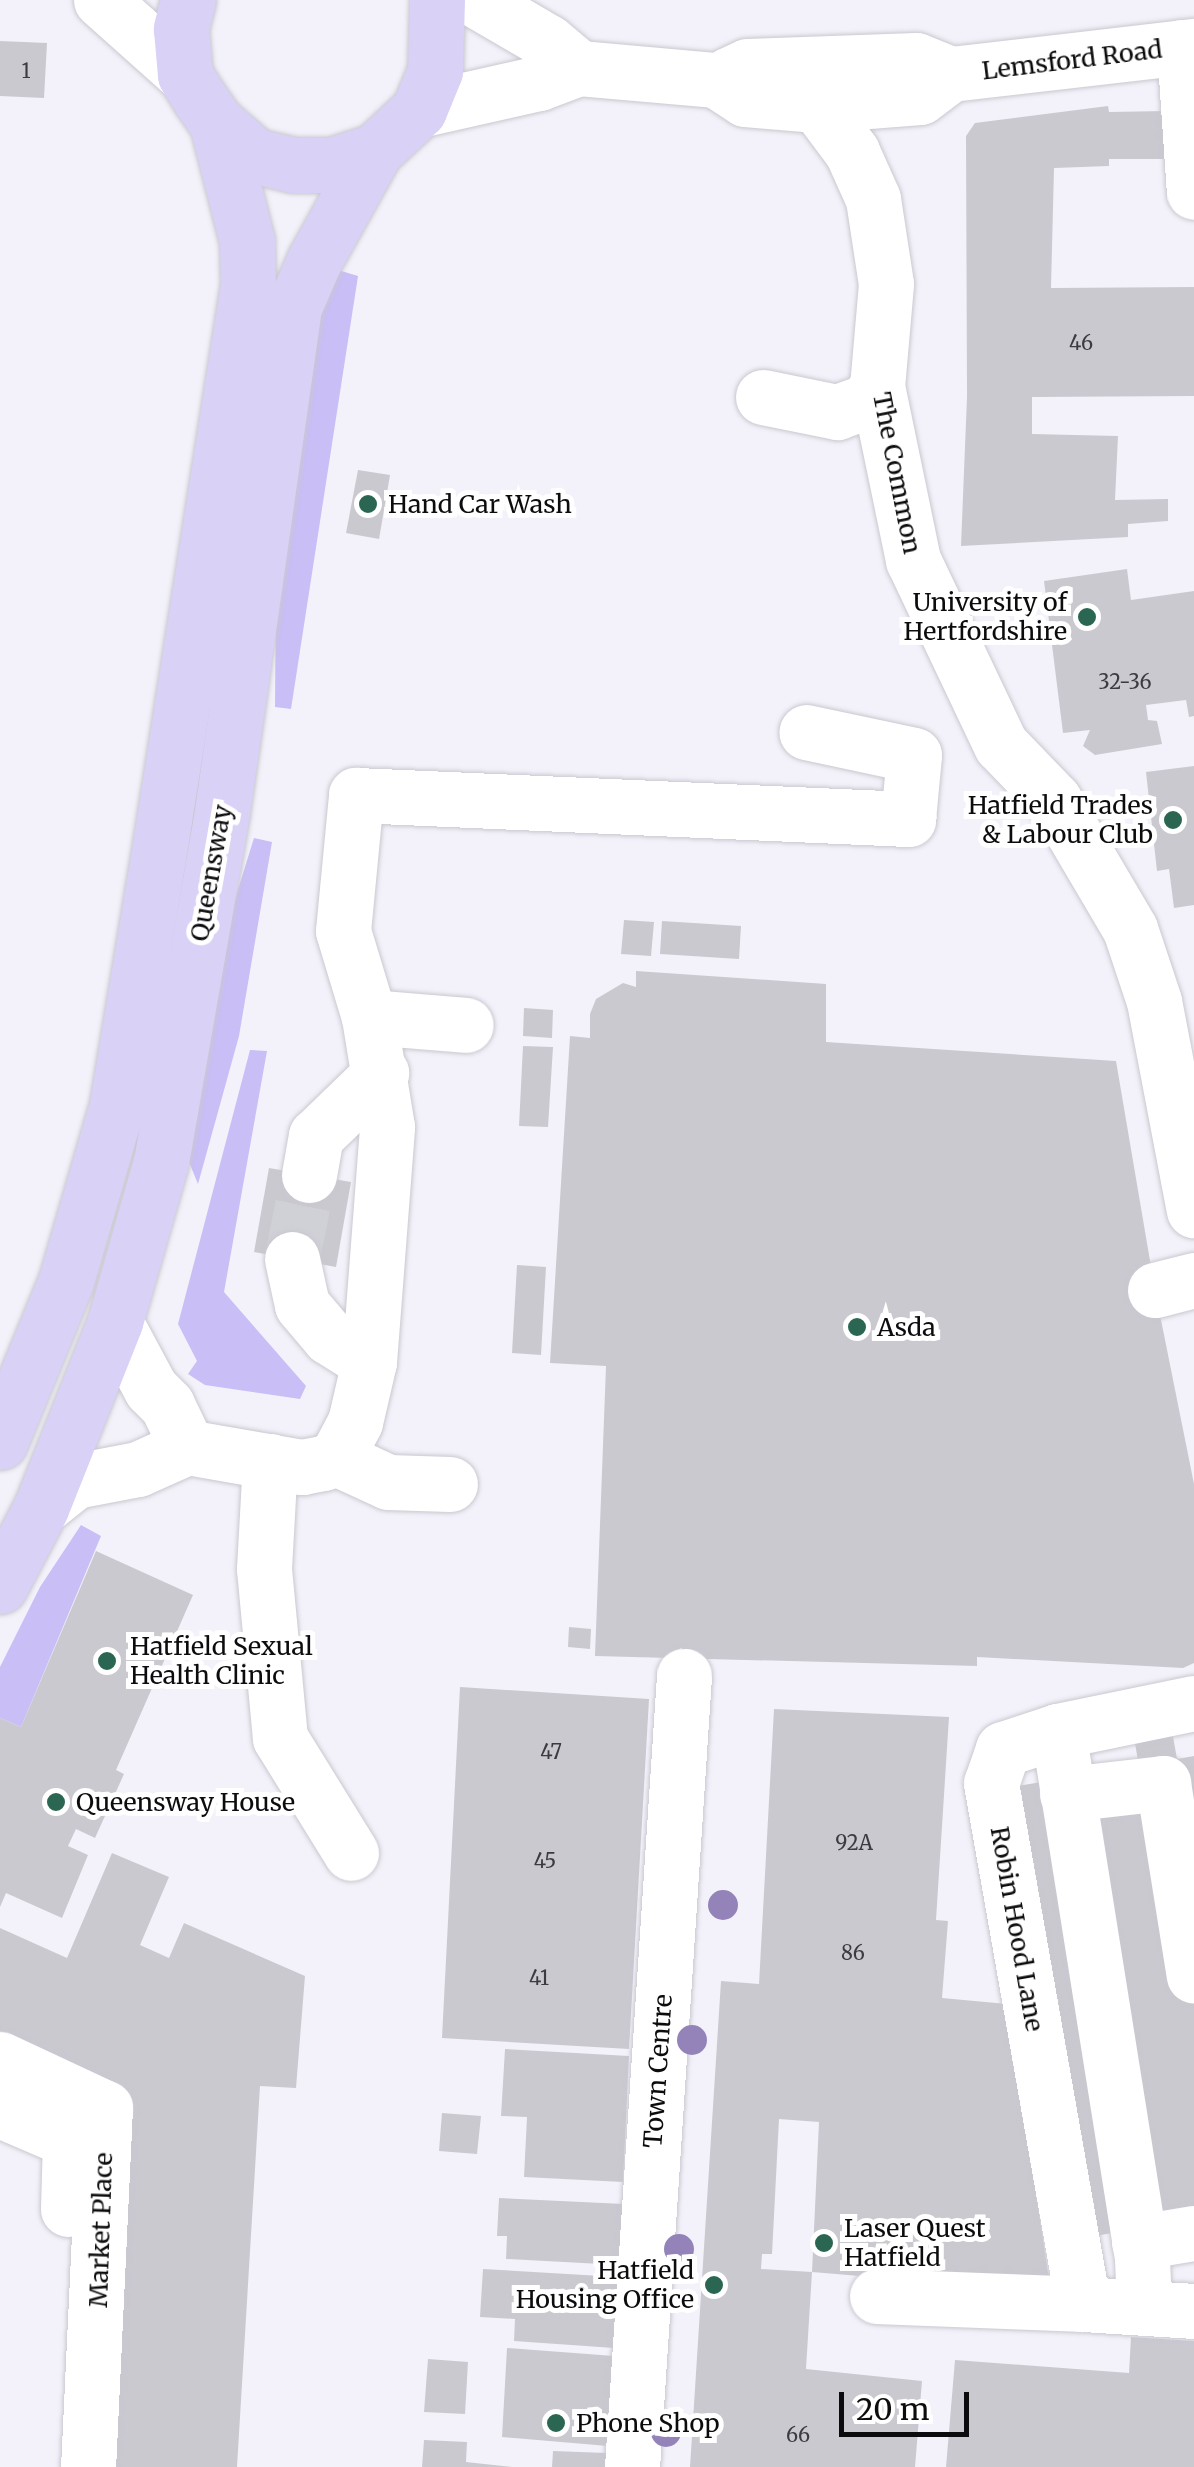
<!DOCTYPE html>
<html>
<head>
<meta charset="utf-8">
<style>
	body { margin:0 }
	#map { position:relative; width:1194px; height:2467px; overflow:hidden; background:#f3f2fa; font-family:Merriweather,serif }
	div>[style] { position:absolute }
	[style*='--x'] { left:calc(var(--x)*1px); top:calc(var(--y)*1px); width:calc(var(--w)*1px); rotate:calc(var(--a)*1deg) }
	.green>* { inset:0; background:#c9bef6 }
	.building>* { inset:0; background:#cac9d0 }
	.minor-tunnel>* { height:55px; margin-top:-27.5px; transform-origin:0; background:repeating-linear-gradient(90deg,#d0d0d7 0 55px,transparent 0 83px) }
	.roads { filter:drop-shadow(0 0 2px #c9c8d0) drop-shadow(0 0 2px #c9c8d0) }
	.minor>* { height:55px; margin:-27.5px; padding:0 27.5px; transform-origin:27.5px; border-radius:27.5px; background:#fff }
	.major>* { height:55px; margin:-27.5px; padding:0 27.5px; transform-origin:27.5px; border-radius:27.5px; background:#d9d1f6 }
	.trees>* { width:30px; height:30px; margin:-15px; border-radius:50%; background:#9483b9 }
	.dots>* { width:28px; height:28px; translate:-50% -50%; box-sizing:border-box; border:5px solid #fff; border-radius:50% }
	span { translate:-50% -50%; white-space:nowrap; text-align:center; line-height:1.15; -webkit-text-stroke:10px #fff; paint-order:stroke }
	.number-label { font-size:20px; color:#3c3b3f }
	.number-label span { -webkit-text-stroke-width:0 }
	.street-label { font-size:25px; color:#0c0c0f }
	.poi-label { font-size:25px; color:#0c0c0f }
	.left { translate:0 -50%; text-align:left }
	.right { translate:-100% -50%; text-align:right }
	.scale { position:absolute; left:839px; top:2392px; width:130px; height:45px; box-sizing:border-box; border:5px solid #0c0c0f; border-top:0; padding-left:12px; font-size:30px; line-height:35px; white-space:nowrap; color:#0c0c0f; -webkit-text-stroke:8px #fff; paint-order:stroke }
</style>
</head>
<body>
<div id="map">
	<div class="green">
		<i style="clip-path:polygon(338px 270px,358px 276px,291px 709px,275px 707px,276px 569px,318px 314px)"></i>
		<i style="clip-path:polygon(254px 838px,272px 842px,239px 1036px,198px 1184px,182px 1145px,212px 973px)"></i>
		<i style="clip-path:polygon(250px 1050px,267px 1051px,224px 1292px,306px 1386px,300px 1399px,205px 1385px,188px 1374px,197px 1361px,178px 1324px)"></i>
		<i style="clip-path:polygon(81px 1525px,101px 1536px,21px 1727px,0 1718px,0 1667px,40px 1587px)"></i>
	</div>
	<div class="building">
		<i style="clip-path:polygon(0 41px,47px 43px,44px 98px,0 96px)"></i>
		<i style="clip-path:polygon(1108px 106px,1109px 112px,1166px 111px,1166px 159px,1109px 159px,1109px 166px,1054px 168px,1051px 288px,1194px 287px,1194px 396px,1032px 397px,1032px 434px,1118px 436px,1115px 500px,1168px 499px,1168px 521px,1128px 524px,1128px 537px,961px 546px,967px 397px,966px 136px,975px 123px)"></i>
		<i style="clip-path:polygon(358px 470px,390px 475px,379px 539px,346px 533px)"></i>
		<i style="clip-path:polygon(1127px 569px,1131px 600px,1194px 591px,1194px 716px,1189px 717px,1186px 700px,1146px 705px,1148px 720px,1157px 721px,1162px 744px,1095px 755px,1083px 746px,1090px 730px,1063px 733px,1044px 581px)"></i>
		<i style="clip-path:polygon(1194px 766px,1194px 905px,1174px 908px,1169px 869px,1157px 871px,1146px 772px)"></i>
		<i style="clip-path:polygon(624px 920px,654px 922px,651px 956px,621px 954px)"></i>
		<i style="clip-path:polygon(662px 921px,741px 926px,739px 959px,660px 954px)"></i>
		<i style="clip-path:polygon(636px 971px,826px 984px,826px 1042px,1116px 1061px,1155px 1290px,1194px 1484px,1194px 1663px,1183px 1668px,977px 1657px,977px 1666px,595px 1656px,606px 1366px,550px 1363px,570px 1036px,590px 1038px,590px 1014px,596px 999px,623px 983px,636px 987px)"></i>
		<i style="clip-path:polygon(524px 1008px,553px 1010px,552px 1038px,523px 1036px)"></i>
		<i style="clip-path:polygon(523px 1046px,553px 1047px,548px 1127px,519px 1126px)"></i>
		<i style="clip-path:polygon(269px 1168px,351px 1182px,336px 1267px,254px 1252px)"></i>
		<i style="clip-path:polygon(517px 1265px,546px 1267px,541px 1355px,512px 1353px)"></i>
		<i style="clip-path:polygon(96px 1551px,193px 1595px,116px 1770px,124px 1774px,95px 1838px,76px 1829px,68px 1846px,88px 1855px,62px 1918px,6px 1893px,0 1907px,0 1718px,21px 1727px)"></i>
		<i style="clip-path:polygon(569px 1627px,591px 1629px,590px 1649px,568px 1647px)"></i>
		<i style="clip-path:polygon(460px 1687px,649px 1699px,629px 2049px,442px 2038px)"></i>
		<i style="clip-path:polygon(774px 1709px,949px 1717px,936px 1920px,948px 1921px,942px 1998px,1007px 2004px,1051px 2292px,812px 2272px,819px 2122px,779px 2119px,772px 2254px,762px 2254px,761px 2269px,812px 2272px,806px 2369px,922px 2381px,915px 2467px,690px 2467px,721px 1981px,759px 1984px)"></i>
		<i style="clip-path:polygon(1172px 1731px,1177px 1759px,1194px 1756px,1194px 2250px,1112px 2233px,1085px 2238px,1011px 1787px,1139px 1766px,1134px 1738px)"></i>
		<i style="clip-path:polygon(112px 1853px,169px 1877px,140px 1945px,169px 1958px,184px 1923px,305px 1976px,296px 2088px,260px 2086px,237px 2467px,100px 2467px,115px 2209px,0 2035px,0 1928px,67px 1958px)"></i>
		<i style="clip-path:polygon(505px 2049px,629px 2056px,623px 2182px,524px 2177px,527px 2117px,501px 2116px)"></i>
		<i style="clip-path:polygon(442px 2113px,481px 2116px,477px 2154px,439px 2151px)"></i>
		<i style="clip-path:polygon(499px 2198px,624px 2204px,620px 2265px,506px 2259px,507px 2236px,497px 2236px)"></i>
		<i style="clip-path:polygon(483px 2269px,618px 2277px,614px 2348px,514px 2341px,515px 2319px,480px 2317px)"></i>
		<i style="clip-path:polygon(1131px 2337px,1194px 2341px,1194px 2467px,946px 2467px,955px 2360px,1129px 2373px)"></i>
		<i style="clip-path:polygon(507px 2348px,614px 2356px,608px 2446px,502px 2437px)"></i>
		<i style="clip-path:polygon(428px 2359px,468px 2362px,465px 2414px,424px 2412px)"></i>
		<i style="clip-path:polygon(424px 2440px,467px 2442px,466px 2462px,512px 2467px,422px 2467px)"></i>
		<i style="clip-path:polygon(553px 2451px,607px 2453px,607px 2467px,552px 2467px)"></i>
	</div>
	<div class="minor-tunnel">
		<i style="--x:292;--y:1259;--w:86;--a:-78.6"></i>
	</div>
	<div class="roads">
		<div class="minor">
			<i style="--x:101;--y:0;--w:113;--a:41.8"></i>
			<i style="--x:476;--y:0;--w:83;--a:30.3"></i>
			<i style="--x:548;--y:42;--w:40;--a:40"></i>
			<i style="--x:1184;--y:47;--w:145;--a:86.1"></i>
			<i style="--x:728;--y:75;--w:21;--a:-25"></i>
			<i style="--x:747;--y:66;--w:169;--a:-2"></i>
			<i style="--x:916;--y:60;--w:38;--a:22"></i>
			<i style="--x:951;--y:74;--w:245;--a:-6.6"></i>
			<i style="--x:817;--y:105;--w:59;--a:53.3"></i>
			<i style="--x:852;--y:152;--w:51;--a:65.9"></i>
			<i style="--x:873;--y:199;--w:86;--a:81.3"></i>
			<i style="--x:886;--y:284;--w:102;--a:95"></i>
			<i style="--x:877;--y:386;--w:178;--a:78.3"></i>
			<i style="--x:913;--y:560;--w:205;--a:64.6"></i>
			<i style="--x:1001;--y:745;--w:76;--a:46.1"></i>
			<i style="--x:1054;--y:800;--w:150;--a:59.5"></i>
			<i style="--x:1130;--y:929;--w:76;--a:71.6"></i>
			<i style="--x:1154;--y:1001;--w:213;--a:79.2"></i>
			<i style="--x:419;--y:110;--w:123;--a:-12.7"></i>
			<i style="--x:539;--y:83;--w:43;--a:-20.6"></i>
			<i style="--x:579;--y:68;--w:138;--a:5"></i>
			<i style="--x:716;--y:80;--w:35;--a:33"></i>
			<i style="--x:745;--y:99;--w:72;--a:4.8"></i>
			<i style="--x:817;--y:105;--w:103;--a:-4.4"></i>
			<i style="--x:920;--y:97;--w:39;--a:-37"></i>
			<i style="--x:763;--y:397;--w:76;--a:11.5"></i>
			<i style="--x:837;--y:412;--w:32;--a:-20"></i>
			<i style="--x:867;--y:401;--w:18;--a:-56"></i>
			<i style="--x:369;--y:1017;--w:97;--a:4.7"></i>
			<i style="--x:309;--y:1175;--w:40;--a:-80"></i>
			<i style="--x:316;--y:1136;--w:91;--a:-44.1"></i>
			<i style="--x:292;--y:1259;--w:47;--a:77.7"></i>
			<i style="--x:302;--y:1305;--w:42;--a:49.8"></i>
			<i style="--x:329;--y:1337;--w:47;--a:32"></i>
			<i style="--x:1155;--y:1290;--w:40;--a:-14.4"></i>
			<i style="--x:115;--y:1322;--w:76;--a:61.8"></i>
			<i style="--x:151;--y:1389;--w:23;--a:45"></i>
			<i style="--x:167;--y:1405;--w:47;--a:64.5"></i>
			<i style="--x:336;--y:1458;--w:57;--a:24.8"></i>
			<i style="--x:388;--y:1482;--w:62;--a:1.8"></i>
			<i style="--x:270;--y:1461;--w:108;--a:93.2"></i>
			<i style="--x:264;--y:1569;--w:170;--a:84.6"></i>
			<i style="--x:280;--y:1738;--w:135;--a:58.3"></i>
			<i style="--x:41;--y:1508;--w:43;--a:-38.5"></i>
			<i style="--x:75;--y:1481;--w:64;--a:-10.8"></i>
			<i style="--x:138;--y:1469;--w:54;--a:-24.2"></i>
			<i style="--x:187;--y:1447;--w:117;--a:9.9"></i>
			<i style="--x:302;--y:1467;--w:21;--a:-11"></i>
			<i style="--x:323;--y:1463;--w:14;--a:-21"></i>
			<i style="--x:336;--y:1458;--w:41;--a:-62.2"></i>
			<i style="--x:355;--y:1422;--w:62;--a:-76.9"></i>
			<i style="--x:369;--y:1362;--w:236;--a:-85.6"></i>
			<i style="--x:387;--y:1127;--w:111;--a:-99.3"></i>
			<i style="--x:369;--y:1017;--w:90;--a:-106.8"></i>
			<i style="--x:343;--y:931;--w:137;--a:-84.5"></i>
			<i style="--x:356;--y:795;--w:553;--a:2.49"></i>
			<i style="--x:908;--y:819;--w:64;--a:-84.6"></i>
			<i style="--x:914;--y:755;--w:110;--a:-168"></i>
			<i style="--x:1194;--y:1703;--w:139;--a:168.4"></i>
			<i style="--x:1058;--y:1731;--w:58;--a:161.9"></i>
			<i style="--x:1003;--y:1749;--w:36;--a:109"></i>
			<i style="--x:991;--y:1783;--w:529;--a:79.99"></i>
			<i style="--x:1083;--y:2304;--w:111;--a:3.6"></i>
			<i style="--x:1058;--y:1731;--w:534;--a:80.94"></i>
			<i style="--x:1142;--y:2258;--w:49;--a:87.7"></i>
			<i style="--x:1067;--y:1794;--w:97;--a:-6.5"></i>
			<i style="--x:1163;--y:1783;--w:195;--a:80.9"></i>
			<i style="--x:0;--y:2059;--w:116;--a:25"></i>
			<i style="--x:105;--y:2108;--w:359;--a:92.7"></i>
			<i style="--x:0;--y:2110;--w:76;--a:23.2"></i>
			<i style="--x:70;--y:2140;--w:69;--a:91.7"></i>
			<i style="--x:1139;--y:2242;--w:56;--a:-9.3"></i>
			<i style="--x:877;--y:2296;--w:206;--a:2.2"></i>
			<i style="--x:632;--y:2467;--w:793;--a:-86.24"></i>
		</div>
		<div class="major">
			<i style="--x:188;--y:0;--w:30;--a:104"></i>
			<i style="--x:181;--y:29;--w:46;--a:85"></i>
			<i style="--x:185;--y:75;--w:28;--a:58"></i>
			<i style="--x:200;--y:99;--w:29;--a:55"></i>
			<i style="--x:217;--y:123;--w:50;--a:41"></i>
			<i style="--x:255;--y:156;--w:39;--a:13"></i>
			<i style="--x:293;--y:165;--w:39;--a:0"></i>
			<i style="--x:332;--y:165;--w:45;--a:-18"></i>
			<i style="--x:375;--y:151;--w:60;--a:-43"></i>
			<i style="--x:419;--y:110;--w:42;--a:-67.7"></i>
			<i style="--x:435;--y:71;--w:71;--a:-88.4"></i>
			<i style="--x:0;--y:1442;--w:174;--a:-67.7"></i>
			<i style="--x:66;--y:1281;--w:183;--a:-73.8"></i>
			<i style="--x:117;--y:1105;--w:270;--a:-80.6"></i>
			<i style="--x:161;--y:839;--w:561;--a:-81.08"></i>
			<i style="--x:248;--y:285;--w:44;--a:-91.3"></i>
			<i style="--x:247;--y:241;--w:122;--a:-104.3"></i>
			<i style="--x:0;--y:1586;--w:88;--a:-62.3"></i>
			<i style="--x:41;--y:1508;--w:200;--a:-68.3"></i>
			<i style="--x:115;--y:1322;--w:166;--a:-74"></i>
			<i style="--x:161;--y:1162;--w:355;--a:-80.1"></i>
			<i style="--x:222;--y:812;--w:510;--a:-81.89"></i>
			<i style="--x:294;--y:307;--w:50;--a:-66.5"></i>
			<i style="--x:314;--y:261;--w:126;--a:-61"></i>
		</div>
	</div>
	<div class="trees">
		<i style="left:723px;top:1905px"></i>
		<i style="left:692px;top:2040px"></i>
		<i style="left:679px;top:2249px"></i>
		<i style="left:666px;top:2432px"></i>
	</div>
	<div class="dots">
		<i style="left:368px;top:504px;background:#2a6651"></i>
		<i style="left:1087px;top:617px;background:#2a6651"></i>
		<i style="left:1173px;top:820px;background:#2a6651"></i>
		<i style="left:857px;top:1327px;background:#2a6651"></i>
		<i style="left:107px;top:1661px;background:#2a6651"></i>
		<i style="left:56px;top:1802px;background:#2a6651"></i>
		<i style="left:824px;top:2243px;background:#2a6651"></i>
		<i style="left:714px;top:2285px;background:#2a6651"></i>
		<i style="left:556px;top:2423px;background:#2a6651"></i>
	</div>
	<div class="number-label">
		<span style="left:26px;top:70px">1</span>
		<span style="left:1081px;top:342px">46</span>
		<span style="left:1125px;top:681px">32-36</span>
		<span style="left:551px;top:1751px">47</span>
		<span style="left:854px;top:1842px">92A</span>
		<span style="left:545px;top:1860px">45</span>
		<span style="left:853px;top:1952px">86</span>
		<span style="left:539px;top:1977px">41</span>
		<span style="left:798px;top:2434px">66</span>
	</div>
	<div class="street-label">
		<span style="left:1072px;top:60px;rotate:-7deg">Lemsford Road</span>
		<span style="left:897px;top:473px;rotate:79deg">The Common</span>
		<span style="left:211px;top:873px;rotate:-80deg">Queensway</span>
		<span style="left:1017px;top:1929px;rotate:80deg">Robin Hood Lane</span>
		<span style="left:658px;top:2071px;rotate:-86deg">Town Centre</span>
		<span style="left:101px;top:2230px;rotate:-88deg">Market Place</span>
	</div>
	<div class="poi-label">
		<span class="left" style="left:388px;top:504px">Hand Car Wash</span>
		<span class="right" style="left:1067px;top:617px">University of<br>Hertfordshire</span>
		<span class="right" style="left:1153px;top:820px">Hatfield Trades<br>&amp; Labour Club</span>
		<span class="left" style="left:877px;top:1327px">Asda</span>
		<span class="left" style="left:130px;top:1661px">Hatfield Sexual<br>Health Clinic</span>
		<span class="left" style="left:76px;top:1802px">Queensway House</span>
		<span class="left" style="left:844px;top:2243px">Laser Quest<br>Hatfield</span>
		<span class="right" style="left:694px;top:2285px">Hatfield<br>Housing Office</span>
		<span class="left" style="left:576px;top:2423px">Phone Shop</span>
	</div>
	<div class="scale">20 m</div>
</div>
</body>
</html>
